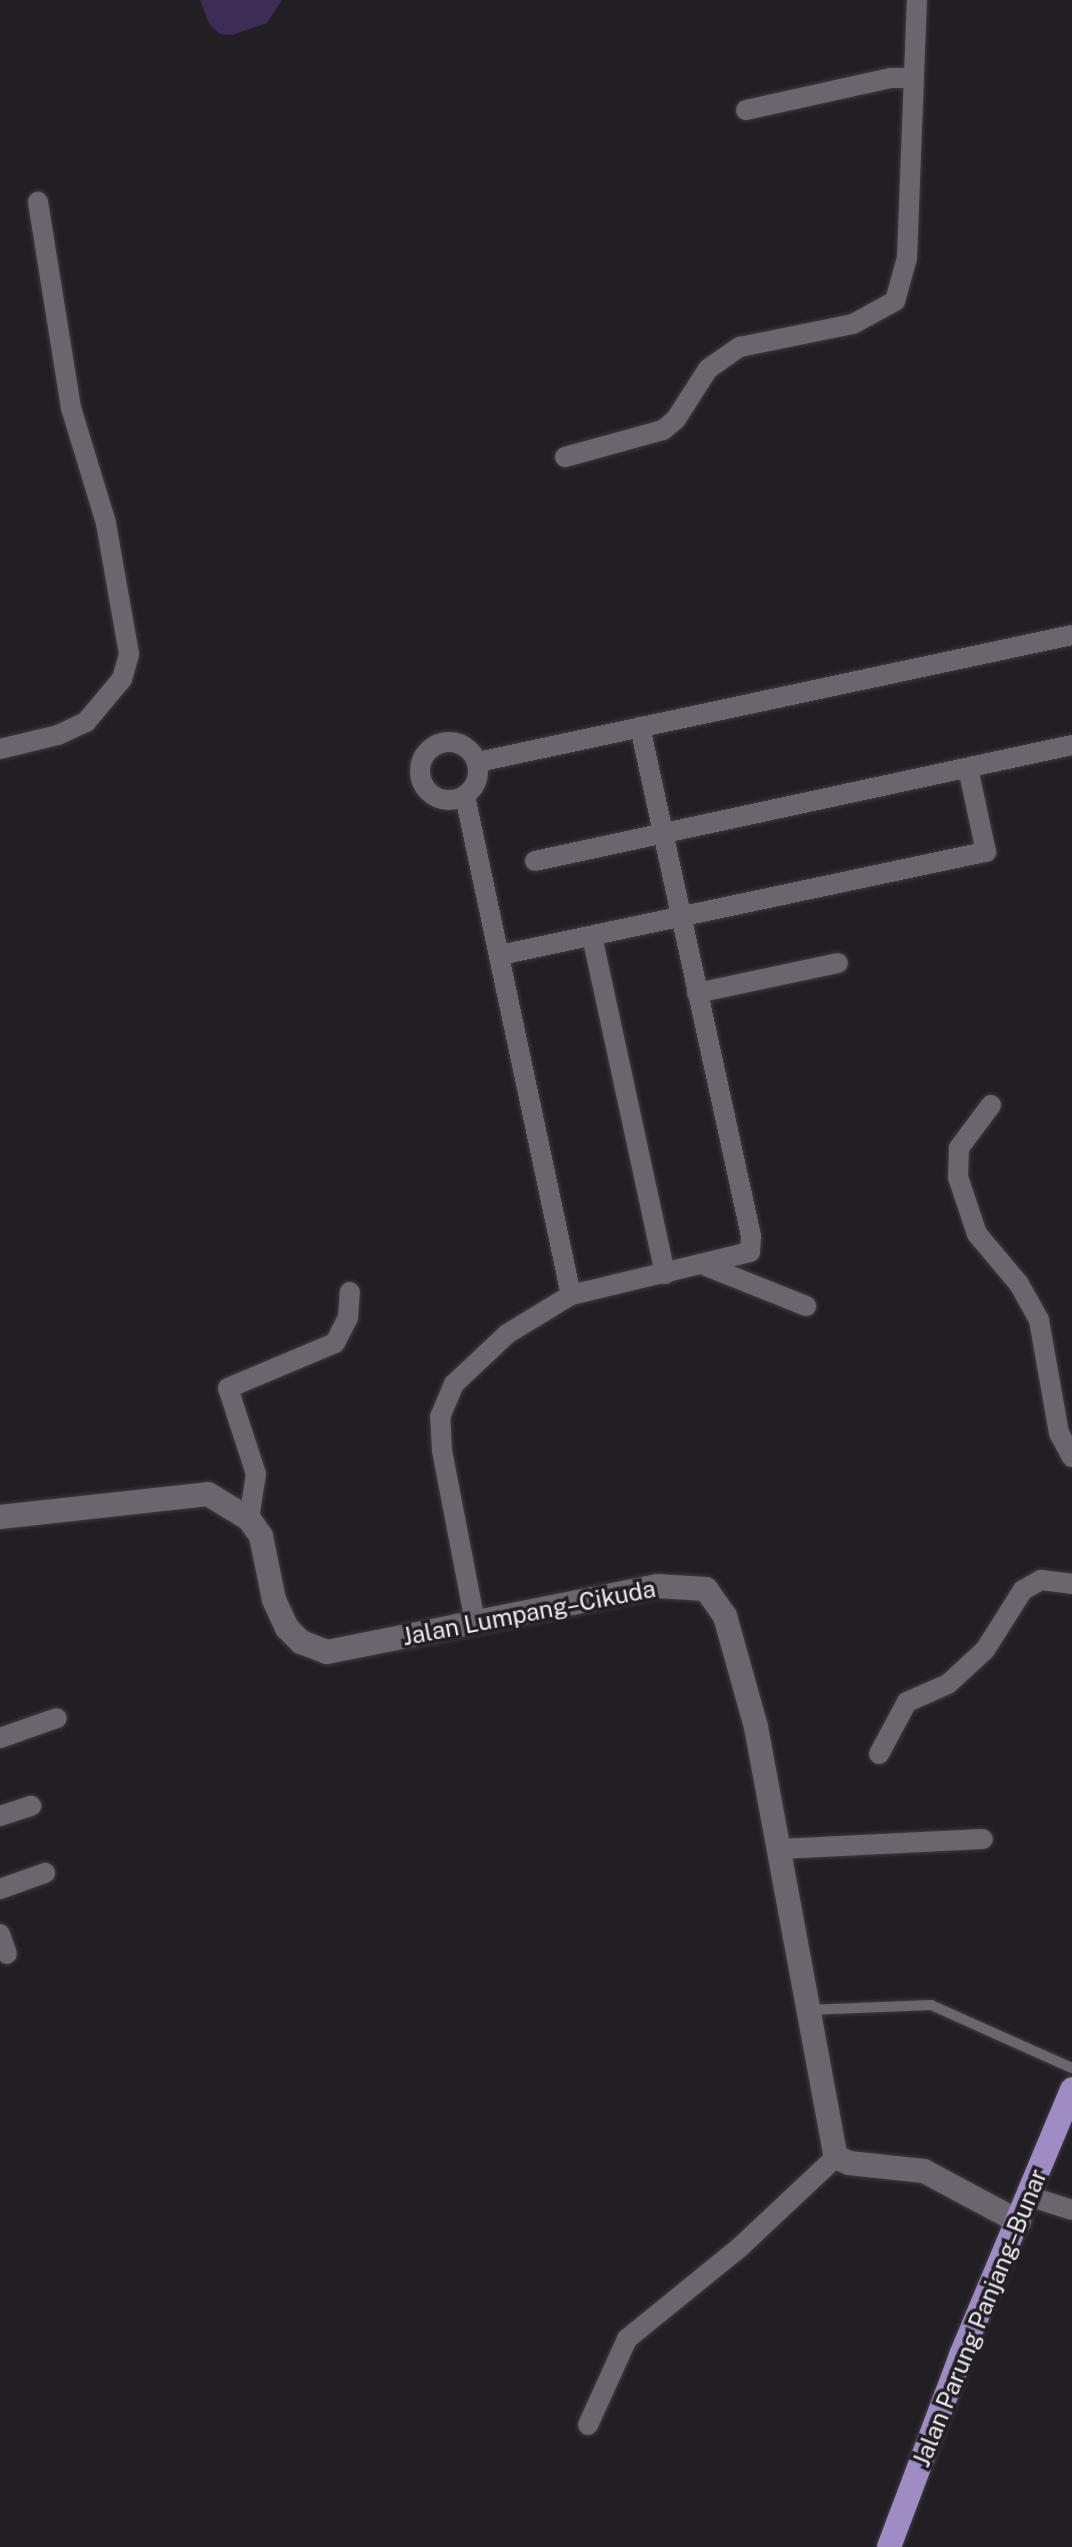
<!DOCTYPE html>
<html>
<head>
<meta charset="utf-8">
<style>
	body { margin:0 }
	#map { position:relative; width:1072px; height:2547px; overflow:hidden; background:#211f24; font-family:"Public Sans",sans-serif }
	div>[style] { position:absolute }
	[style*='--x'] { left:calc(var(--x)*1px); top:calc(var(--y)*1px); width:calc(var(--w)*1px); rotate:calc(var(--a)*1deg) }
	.green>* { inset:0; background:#3c2c56 }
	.roads { filter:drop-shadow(0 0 2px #3c3b3f) drop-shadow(0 0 2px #3c3b3f) }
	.lane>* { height:10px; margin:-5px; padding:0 5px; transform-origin:5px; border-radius:5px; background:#69676d }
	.street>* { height:20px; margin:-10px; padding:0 10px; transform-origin:10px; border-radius:10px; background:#69676d }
	.street>.ring { margin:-10px; padding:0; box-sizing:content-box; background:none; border:20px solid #69676d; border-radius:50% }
	.secondary>* { height:24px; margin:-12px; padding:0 12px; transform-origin:12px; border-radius:12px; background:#69676d }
	.primary>* { height:24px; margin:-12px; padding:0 12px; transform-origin:12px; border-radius:12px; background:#a08cc4 }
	span { translate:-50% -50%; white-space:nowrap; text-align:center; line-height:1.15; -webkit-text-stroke:7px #211f24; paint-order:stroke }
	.street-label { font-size:24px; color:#ecebee }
</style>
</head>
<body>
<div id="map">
	<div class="green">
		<i style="clip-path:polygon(200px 0,282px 0,267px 23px,232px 35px,220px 34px,209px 24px)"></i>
	</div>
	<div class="roads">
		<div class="lane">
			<i style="--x:808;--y:2010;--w:123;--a:-2.3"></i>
			<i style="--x:931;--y:2005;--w:154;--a:24.1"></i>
		</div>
		<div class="street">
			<i style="--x:746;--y:110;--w:148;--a:-12.5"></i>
			<i style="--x:890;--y:78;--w:23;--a:0"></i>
			<i style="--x:565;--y:457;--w:102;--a:-15.4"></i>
			<i style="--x:663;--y:430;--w:17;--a:-40"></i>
			<i style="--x:676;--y:419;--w:59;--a:-57.4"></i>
			<i style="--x:708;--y:369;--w:39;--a:-35"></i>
			<i style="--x:740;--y:347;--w:115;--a:-11.5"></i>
			<i style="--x:853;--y:324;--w:48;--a:-28.7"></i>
			<i style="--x:895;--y:301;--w:45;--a:-74.4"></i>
			<i style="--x:907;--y:258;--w:258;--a:-87.8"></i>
			<i class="ring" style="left:420px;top:742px;width:38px;height:38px"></i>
			<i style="--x:0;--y:749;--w:60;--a:-13.6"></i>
			<i style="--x:58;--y:735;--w:31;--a:-25"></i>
			<i style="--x:86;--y:722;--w:56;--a:-50.1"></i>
			<i style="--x:122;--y:679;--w:26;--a:-74"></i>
			<i style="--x:129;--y:654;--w:133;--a:-100"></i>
			<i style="--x:106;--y:523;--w:120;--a:-106.9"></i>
			<i style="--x:71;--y:408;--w:209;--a:-99.1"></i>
			<i style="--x:478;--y:762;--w:607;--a:-12.07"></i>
			<i style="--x:465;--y:796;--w:510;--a:78.01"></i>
			<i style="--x:535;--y:861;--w:549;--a:-12.19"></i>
			<i style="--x:592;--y:936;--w:346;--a:77.8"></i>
			<i style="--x:500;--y:955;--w:497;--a:-12"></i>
			<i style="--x:986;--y:852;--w:86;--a:-102.1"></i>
			<i style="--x:697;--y:993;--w:144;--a:-12"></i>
			<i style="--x:991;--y:1105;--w:54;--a:126.7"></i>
			<i style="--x:959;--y:1148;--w:29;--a:92"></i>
			<i style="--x:958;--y:1177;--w:60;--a:71.6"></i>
			<i style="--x:977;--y:1234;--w:65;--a:50"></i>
			<i style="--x:1019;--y:1284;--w:41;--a:60.9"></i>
			<i style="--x:1039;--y:1320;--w:115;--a:80"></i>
			<i style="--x:1059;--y:1433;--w:27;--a:62"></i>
			<i style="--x:706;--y:1266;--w:108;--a:21.8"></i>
			<i style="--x:249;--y:1519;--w:46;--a:-81.2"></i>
			<i style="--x:256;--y:1474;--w:90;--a:-108"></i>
			<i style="--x:228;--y:1388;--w:116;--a:-22.8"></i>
			<i style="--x:335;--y:1343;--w:28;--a:-63"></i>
			<i style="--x:348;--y:1318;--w:26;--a:-86"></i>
			<i style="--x:475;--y:1622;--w:175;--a:-100.9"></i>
			<i style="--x:442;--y:1450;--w:33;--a:-93"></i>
			<i style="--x:440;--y:1417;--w:36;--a:-67"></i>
			<i style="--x:454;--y:1384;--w:73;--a:-43.3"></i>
			<i style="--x:507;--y:1334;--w:75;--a:-31.4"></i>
			<i style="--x:571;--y:1295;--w:184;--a:-13.5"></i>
			<i style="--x:750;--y:1252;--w:16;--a:-86"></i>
			<i style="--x:751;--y:1236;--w:521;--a:-102.3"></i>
			<i style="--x:0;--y:1738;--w:60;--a:-19.3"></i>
			<i style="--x:879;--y:1754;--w:59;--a:-61.7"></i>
			<i style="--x:907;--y:1702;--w:45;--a:-23.7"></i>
			<i style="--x:948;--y:1684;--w:50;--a:-42.6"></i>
			<i style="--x:985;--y:1650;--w:71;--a:-57.7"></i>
			<i style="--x:1023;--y:1590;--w:21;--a:-29"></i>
			<i style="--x:1041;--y:1580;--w:31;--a:7"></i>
			<i style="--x:0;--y:1816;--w:33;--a:-18"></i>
			<i style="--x:780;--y:1849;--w:203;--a:-2.8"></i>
			<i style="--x:0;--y:1889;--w:48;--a:-19.6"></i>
			<i style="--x:0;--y:1934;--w:21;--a:71"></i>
			<i style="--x:1029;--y:2196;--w:45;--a:18"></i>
			<i style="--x:588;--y:2425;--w:94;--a:-65.6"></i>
			<i style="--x:627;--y:2339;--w:144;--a:-39.1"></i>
			<i style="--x:739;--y:2248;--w:133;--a:-43.2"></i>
		</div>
		<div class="secondary">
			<i style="--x:0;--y:1517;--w:209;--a:-6.3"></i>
			<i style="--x:208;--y:1494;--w:48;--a:31.4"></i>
			<i style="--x:249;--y:1519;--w:21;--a:55"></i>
			<i style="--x:261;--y:1536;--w:65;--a:78.5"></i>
			<i style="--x:274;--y:1600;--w:31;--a:65"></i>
			<i style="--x:287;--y:1628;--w:20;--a:45"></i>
			<i style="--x:301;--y:1642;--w:28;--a:21"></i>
			<i style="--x:327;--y:1652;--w:337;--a:-11.3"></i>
			<i style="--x:657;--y:1586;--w:49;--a:3.5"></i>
			<i style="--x:706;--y:1589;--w:33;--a:55"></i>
			<i style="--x:725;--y:1616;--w:115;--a:74.4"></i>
			<i style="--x:756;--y:1727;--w:437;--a:79.5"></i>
			<i style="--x:836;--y:2157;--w:14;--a:25"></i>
			<i style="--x:849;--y:2163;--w:75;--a:6.1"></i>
			<i style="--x:924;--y:2171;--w:108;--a:28.2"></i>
		</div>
		<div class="primary">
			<i style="--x:889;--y:2547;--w:205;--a:-69.4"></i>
			<i style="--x:961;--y:2355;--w:288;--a:-67.3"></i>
		</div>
	</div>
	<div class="street-label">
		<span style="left:529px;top:1613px;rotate:-11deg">Jalan Lumpang–Cikuda</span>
		<span style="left:980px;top:2318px;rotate:-68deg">Jalan Parung Panjang–Bunar</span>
	</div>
</div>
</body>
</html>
